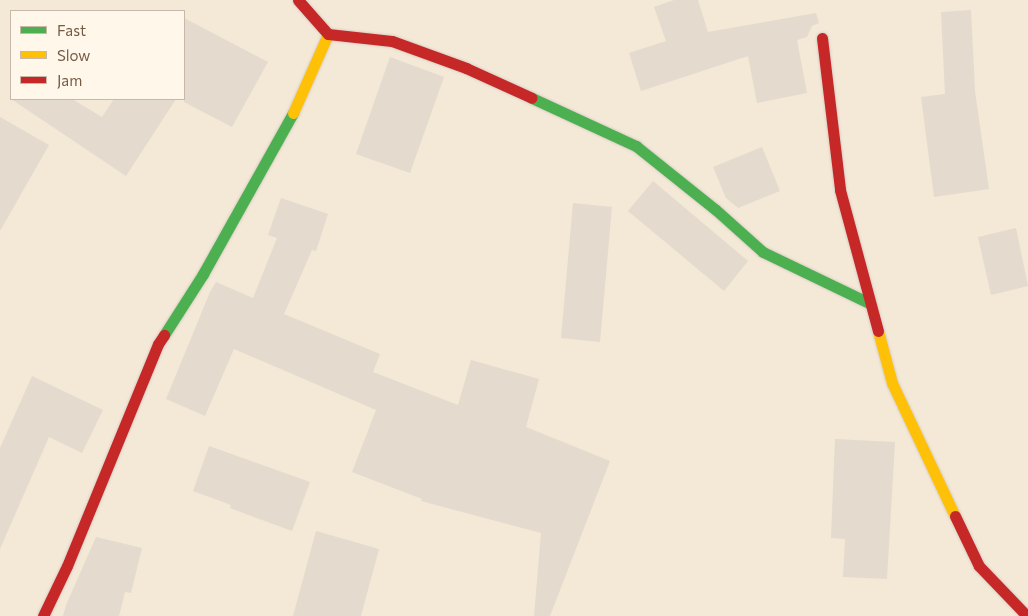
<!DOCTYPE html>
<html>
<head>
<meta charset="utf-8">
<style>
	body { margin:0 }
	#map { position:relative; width:1028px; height:616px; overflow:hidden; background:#f8f2e7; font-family:Commissioner,sans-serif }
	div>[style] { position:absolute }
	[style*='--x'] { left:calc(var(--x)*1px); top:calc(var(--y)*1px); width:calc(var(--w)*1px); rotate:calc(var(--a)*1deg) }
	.residential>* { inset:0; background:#f4e8d7 }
	.building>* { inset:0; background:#e4dace }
	.roads { filter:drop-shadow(0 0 1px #d6cec4) drop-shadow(0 0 1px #d6cec4) }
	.fast>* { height:11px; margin:-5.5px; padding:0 5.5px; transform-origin:5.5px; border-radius:5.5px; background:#4caf50 }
	.slow>* { height:11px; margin:-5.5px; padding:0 5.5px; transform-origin:5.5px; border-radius:5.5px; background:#ffc107 }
	.jam>* { height:11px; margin:-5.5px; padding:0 5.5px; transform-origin:5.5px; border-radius:5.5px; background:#c62828 }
	span { translate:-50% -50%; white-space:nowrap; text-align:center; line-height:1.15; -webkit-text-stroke:4px #fff7e9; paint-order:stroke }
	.legend { position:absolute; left:10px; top:10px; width:175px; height:90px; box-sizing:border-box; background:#fff7e9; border:1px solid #c9b8a8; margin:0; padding:6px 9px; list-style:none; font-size:15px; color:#775a46 }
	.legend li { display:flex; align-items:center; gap:10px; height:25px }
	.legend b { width:25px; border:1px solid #c9b8a8 }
</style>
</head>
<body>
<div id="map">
	<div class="residential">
		<i style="clip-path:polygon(evenodd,0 0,1028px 0,1028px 616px,0 616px,0 0,11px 11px,184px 11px,184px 99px,11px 99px,11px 11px)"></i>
	</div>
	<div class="building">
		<i style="clip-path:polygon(674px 0,698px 0,708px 32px,816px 13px,819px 23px,812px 26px,807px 37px,797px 40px,807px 93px,757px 103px,748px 56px,641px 91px,629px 53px,666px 41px,654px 7px)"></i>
		<i style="clip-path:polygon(971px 10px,975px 91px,989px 189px,934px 197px,921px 97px,945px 94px,941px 12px)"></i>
		<i style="clip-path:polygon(184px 18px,268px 62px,232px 127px,184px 102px)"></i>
		<i style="clip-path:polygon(390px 57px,444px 77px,410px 173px,356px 154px)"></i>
		<i style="clip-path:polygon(11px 99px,72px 99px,102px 117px,114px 99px,176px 99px,126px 176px)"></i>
		<i style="clip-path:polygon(0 117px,49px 145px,0 231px)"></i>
		<i style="clip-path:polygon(762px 147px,780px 191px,738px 208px,726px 198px,713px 167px)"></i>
		<i style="clip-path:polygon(653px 181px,748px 261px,724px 291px,628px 211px)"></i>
		<i style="clip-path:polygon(281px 198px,328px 214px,316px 251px,312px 250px,284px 314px,380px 354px,373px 372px,458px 405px,471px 360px,539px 379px,526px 427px,610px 461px,550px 616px,534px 616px,541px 533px,421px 501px,422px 499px,352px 472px,376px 410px,234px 349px,205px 416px,166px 399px,210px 292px,216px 282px,253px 298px,277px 238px,268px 235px)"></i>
		<i style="clip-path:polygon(573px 203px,612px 207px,600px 342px,561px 338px)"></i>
		<i style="clip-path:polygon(1016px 228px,1028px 286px,991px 295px,978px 237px)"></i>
		<i style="clip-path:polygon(32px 376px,103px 410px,82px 453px,49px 437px,0 549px,0 448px)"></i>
		<i style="clip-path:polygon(835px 439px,895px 442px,887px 579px,843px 577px,845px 539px,831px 538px)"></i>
		<i style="clip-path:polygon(209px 446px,310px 482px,292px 531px,230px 508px,231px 505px,193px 491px)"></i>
		<i style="clip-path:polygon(316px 531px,379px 549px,361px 616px,293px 616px)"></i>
		<i style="clip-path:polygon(96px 537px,142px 548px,131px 593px,125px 592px,119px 616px,63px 616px,66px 605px)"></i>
	</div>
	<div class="roads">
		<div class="fast">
			<i style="--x:532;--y:98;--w:115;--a:24.8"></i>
			<i style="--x:636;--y:146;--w:102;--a:38.7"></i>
			<i style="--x:716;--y:210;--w:63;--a:41.8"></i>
			<i style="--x:763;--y:252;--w:118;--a:25.7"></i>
			<i style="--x:164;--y:335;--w:72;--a:-57.4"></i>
			<i style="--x:203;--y:274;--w:184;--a:-60.8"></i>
		</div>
		<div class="slow">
			<i style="--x:293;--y:113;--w:86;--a:-66.1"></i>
			<i style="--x:878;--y:331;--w:54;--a:74.9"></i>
			<i style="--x:892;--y:383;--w:147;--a:64.7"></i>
		</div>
		<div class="jam">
			<i style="--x:298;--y:0;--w:45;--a:48.6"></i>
			<i style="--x:328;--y:34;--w:64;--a:6.2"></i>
			<i style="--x:392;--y:41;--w:79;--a:20"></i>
			<i style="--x:466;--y:68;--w:72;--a:24.4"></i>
			<i style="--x:822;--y:38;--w:153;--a:83.2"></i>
			<i style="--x:840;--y:190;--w:146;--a:74.9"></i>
			<i style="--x:955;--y:516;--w:55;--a:64.4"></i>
			<i style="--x:979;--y:566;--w:69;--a:46.2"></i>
			<i style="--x:43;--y:616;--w:55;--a:-64.4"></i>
			<i style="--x:67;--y:566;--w:240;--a:-67.7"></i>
			<i style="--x:158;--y:344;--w:11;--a:-56"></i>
		</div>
	</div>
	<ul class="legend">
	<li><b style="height:6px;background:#4caf50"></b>Fast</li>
	<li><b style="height:6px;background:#ffc107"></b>Slow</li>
	<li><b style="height:6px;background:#c62828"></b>Jam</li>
	</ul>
</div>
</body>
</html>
